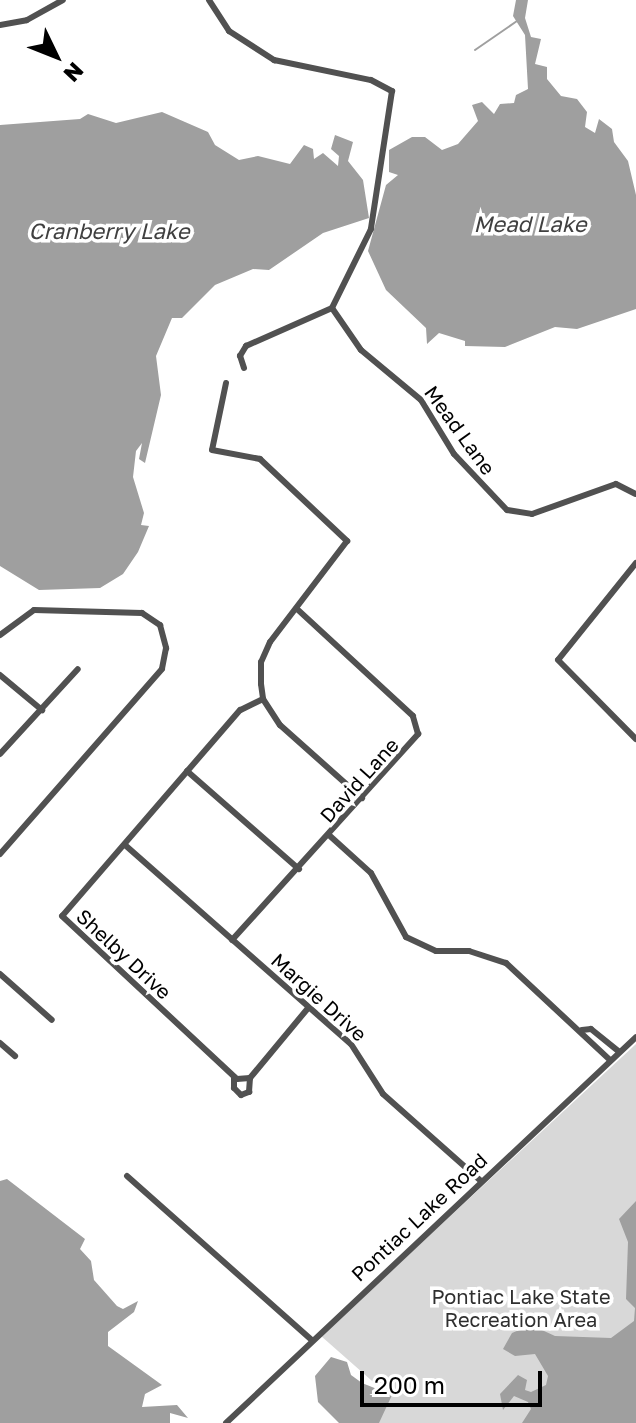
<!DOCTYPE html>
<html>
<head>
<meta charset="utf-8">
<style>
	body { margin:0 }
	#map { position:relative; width:636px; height:1423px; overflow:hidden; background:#fff; font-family:"Golos Text",sans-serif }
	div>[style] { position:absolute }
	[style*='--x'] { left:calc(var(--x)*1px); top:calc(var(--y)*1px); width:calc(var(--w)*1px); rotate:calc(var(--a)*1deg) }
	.green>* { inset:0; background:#d8d8d8 }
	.water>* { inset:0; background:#9f9f9f }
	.stream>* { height:2px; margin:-1px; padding:0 1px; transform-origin:1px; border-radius:1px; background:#9f9f9f }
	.minor>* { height:6px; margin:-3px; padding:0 3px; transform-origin:3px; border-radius:3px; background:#515151 }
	span { translate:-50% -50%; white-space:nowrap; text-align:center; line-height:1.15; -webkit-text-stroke:7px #fff; paint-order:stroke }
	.street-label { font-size:20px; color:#000 }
	.park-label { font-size:20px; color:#2f2f2f }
	.water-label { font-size:22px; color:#404040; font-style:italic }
	.north { position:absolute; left:16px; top:16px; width:80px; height:80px; -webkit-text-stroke:6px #fff; paint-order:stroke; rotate:133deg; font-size:22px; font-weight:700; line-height:32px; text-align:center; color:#000 }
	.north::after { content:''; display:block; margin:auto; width:28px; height:36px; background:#000; clip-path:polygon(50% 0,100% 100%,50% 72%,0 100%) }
	.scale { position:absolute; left:360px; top:1371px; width:182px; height:36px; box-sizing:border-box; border:4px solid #000; border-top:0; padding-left:10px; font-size:24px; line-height:28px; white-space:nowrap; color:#000; -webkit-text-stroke:6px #fff; paint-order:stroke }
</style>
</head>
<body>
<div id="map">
	<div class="green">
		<i style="clip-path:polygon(636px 1044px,636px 1423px,364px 1423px,388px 1395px,321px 1336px)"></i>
	</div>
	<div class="water">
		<i style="clip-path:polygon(516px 0,528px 0,525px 18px,531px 37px,541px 39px,535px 64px,547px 67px,547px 79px,561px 96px,577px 99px,587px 112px,585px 127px,595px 133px,599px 119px,612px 129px,614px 142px,628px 161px,636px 195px,636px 309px,577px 329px,555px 327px,505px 347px,465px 346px,465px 341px,439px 333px,427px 344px,426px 328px,386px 290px,368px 251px,386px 185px,398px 175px,389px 172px,389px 150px,412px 137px,425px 137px,442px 150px,458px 144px,478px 121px,472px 105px,482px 102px,494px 114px,500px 104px,514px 103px,516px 95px,528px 89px,525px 35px,513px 16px)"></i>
		<i style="clip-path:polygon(162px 112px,208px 132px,215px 145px,239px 160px,258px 156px,290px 164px,304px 145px,313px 149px,314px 159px,323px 153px,338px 166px,339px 156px,331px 149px,335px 135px,353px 142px,348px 161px,363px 180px,369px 218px,323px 233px,269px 270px,253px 269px,215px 285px,182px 318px,172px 318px,156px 356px,161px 395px,145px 463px,139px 459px,142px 443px,136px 451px,133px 477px,144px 513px,141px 525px,149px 526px,138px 552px,123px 574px,100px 588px,39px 590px,0 566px,0 125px,80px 119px,88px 114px,116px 123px)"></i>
		<i style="clip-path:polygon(7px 1179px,85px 1239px,80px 1249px,91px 1261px,94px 1280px,117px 1306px,123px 1309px,138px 1301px,134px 1312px,108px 1332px,108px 1346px,162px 1385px,145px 1394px,142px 1407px,177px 1405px,188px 1418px,170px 1413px,170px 1423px,0 1423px,0 1181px)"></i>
		<i style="clip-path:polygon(636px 1201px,636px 1423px,522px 1423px,531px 1409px,528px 1402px,514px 1396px,503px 1410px,500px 1394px,518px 1375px,527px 1380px,525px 1390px,531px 1392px,546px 1385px,548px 1376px,535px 1354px,515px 1356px,503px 1349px,512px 1333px,531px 1325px,555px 1336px,611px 1338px,634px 1321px,635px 1308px,626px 1299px,628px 1242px,619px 1219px)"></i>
		<i style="clip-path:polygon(331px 1357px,347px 1362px,351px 1375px,362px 1383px,392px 1395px,379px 1423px,339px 1423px,318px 1402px,315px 1376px)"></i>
	</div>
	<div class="stream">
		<i style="--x:475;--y:50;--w:51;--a:-34.6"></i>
	</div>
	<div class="minor">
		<i style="--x:209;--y:0;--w:37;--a:57"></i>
		<i style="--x:229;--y:31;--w:54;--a:32.8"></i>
		<i style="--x:274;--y:60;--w:99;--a:11.7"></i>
		<i style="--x:371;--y:80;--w:24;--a:28"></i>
		<i style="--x:392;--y:91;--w:140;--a:98.7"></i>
		<i style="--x:371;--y:229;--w:88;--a:116.3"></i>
		<i style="--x:332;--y:308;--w:51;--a:55.4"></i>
		<i style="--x:361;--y:350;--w:78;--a:39.8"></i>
		<i style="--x:421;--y:400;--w:63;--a:58.6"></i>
		<i style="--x:454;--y:454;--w:77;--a:46.6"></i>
		<i style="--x:507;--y:510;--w:25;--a:9"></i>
		<i style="--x:532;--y:514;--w:89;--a:-19.7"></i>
		<i style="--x:616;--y:484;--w:22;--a:27"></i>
		<i style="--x:0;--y:25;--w:27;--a:-10"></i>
		<i style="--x:27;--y:20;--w:41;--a:-29.1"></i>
		<i style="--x:244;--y:368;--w:13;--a:-108"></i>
		<i style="--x:240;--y:356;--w:12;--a:-59"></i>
		<i style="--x:246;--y:346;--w:94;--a:-23.8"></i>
		<i style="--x:226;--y:383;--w:68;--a:101.8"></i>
		<i style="--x:212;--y:450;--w:49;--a:10.6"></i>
		<i style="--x:260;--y:459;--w:120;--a:43.3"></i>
		<i style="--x:347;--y:541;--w:127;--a:127.3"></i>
		<i style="--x:270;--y:642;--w:22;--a:114"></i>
		<i style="--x:261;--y:662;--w:22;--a:90"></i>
		<i style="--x:261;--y:684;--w:15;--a:82"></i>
		<i style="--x:263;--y:699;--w:31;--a:57"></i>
		<i style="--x:280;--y:725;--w:110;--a:41.7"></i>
		<i style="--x:636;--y:563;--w:124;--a:128.8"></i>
		<i style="--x:558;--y:660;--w:111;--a:45.4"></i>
		<i style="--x:0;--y:635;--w:42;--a:-36.3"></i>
		<i style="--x:34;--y:610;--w:108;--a:1.6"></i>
		<i style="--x:142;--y:613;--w:22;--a:34"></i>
		<i style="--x:160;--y:625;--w:24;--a:75"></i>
		<i style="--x:166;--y:648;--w:21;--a:101"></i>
		<i style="--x:162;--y:669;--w:246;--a:131.2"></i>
		<i style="--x:0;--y:675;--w:55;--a:39.8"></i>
		<i style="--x:263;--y:699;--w:25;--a:154"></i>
		<i style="--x:240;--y:710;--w:272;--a:130.8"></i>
		<i style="--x:62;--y:916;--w:239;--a:43"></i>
		<i style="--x:237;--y:1079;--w:13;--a:-4"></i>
		<i style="--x:250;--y:1078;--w:92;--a:-50.3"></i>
		<i style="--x:0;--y:754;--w:115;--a:-47.5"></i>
		<i style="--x:187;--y:771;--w:149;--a:41.2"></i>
		<i style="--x:330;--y:836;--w:55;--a:42.1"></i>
		<i style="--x:371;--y:873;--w:73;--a:61.3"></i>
		<i style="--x:406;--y:937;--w:33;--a:25"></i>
		<i style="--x:436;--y:951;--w:33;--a:0"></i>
		<i style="--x:469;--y:951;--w:39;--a:18"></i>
		<i style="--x:506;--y:963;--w:142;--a:43"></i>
		<i style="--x:125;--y:845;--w:301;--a:41.4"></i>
		<i style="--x:351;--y:1044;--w:59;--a:57.4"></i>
		<i style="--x:383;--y:1094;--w:131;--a:41.6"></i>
		<i style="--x:232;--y:940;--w:278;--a:-47.9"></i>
		<i style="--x:418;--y:734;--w:19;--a:-106"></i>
		<i style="--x:413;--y:716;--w:158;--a:-137.3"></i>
		<i style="--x:0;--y:974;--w:69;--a:41.5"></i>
		<i style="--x:582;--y:1030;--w:9;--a:-6"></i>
		<i style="--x:591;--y:1029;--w:36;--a:39"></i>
		<i style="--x:0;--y:1043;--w:20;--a:41"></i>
		<i style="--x:234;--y:1077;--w:11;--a:90"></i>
		<i style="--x:234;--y:1088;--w:10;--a:45"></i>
		<i style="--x:241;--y:1095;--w:9;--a:-21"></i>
		<i style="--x:249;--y:1092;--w:14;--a:-86"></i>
		<i style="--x:127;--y:1176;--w:247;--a:41.6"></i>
		<i style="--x:226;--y:1423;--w:563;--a:-43.27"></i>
	</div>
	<div class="street-label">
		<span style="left:460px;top:430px;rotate:54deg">Mead Lane</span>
		<span style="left:359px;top:780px;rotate:-48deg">David Lane</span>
		<span style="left:124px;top:954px;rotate:43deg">Shelby Drive</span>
		<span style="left:319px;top:997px;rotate:42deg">Margie Drive</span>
		<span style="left:419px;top:1217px;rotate:-43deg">Pontiac Lake Road</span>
	</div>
	<div class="park-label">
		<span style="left:521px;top:1308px">Pontiac Lake State<br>Recreation Area</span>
	</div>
	<div class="water-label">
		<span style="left:530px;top:224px">Mead Lake</span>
		<span style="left:109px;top:231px">Cranberry Lake</span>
	</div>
	<div class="north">N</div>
	<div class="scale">200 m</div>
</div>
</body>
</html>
